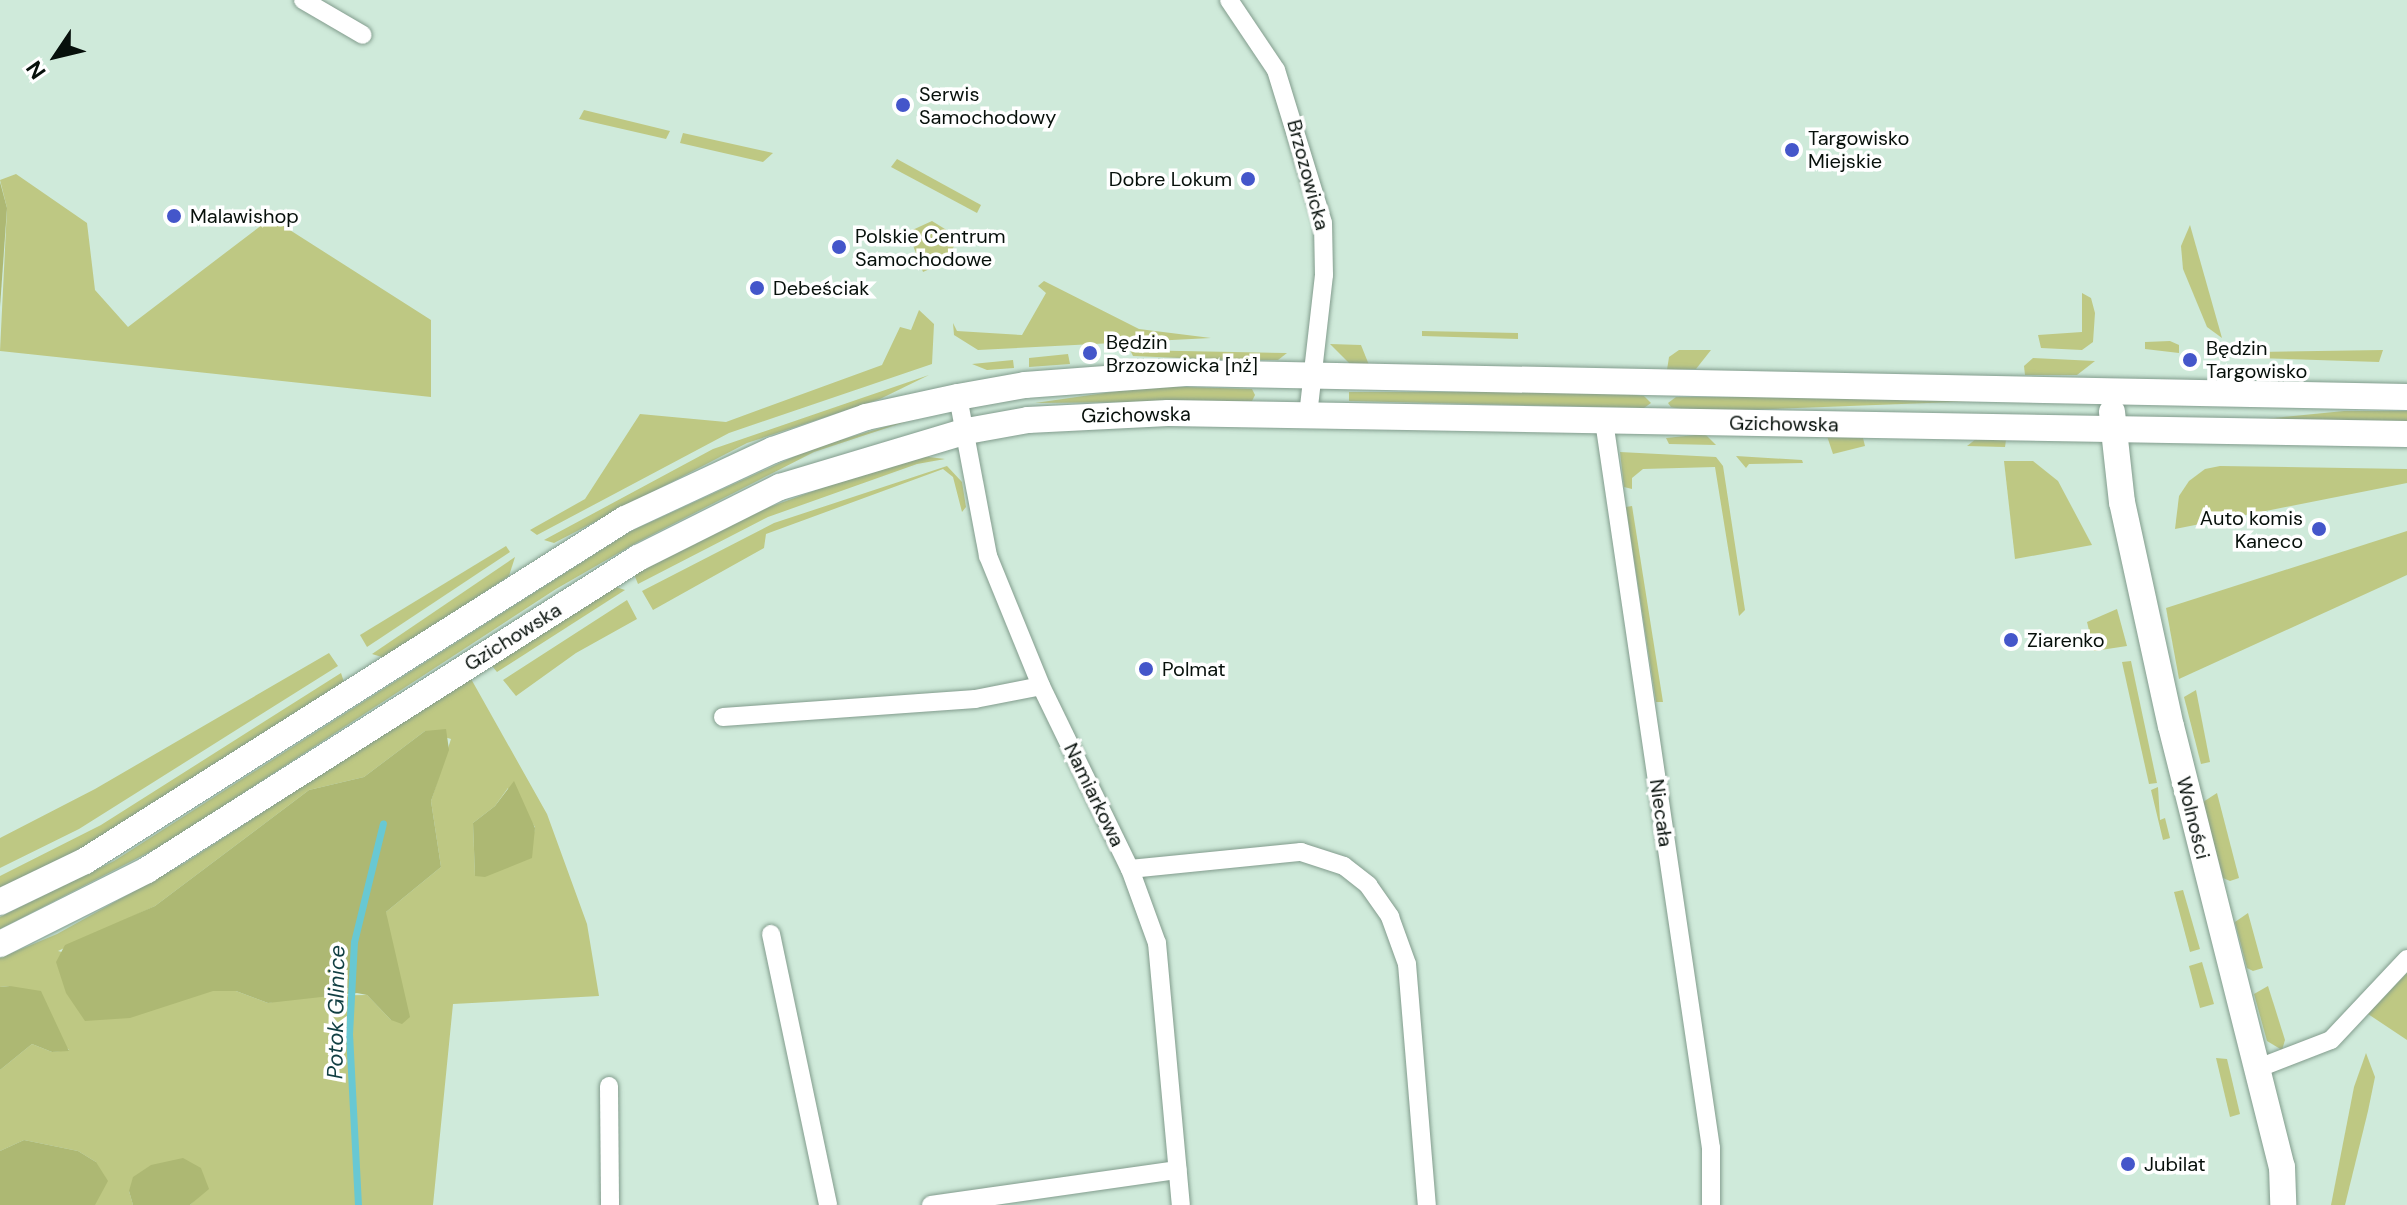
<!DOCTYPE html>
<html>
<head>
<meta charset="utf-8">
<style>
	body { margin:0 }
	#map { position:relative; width:2407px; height:1205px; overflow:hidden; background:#cfeada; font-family:"DM Sans",sans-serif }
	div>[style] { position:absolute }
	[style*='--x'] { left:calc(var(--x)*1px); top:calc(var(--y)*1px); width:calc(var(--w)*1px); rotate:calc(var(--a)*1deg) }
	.green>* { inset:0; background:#bec883 }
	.forest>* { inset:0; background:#adb873 }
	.stream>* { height:7px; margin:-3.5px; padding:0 3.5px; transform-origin:3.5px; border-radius:3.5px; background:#68c8d3 }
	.roads { filter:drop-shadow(0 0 2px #829c8d) drop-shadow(0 0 2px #829c8d) }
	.street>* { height:18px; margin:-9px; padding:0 9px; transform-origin:9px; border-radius:9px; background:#fff }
	.secondary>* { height:26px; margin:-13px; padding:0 13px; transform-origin:13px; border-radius:13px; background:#fff }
	.dots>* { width:22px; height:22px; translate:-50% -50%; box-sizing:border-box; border:4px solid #fff; border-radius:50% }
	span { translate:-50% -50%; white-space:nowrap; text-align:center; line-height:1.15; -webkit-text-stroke:7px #fff; paint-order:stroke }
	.poi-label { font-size:20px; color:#07100b }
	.left { translate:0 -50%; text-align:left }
	.right { translate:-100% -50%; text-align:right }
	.street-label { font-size:20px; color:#07100b }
	.water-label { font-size:22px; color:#113f43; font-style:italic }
	.north { position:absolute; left:16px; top:16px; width:80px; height:80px; -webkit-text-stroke:6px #fff; paint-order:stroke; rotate:235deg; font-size:22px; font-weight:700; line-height:32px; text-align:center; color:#07100b }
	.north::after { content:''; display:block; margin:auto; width:28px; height:36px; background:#07100b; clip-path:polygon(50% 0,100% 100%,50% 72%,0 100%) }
</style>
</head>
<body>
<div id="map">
	<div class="green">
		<i style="clip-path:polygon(584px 110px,670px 131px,666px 139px,579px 119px)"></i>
		<i style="clip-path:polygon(683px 133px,773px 153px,763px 162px,680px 143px)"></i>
		<i style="clip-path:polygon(897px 159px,981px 205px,977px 213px,891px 167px)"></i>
		<i style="clip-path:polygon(16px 174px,87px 223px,95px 290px,128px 327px,271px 218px,431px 320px,431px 397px,0 351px,7px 208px,0 180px)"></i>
		<i style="clip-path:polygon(932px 221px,953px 234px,955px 244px,947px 261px,923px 272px,908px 232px)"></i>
		<i style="clip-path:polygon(2190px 225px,2222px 338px,2207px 327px,2183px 269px,2181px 246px)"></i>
		<i style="clip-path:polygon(1044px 281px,1139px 329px,1211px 338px,978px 350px,954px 335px,953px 323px,957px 331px,1022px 335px,1046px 293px,1038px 286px)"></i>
		<i style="clip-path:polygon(2082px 293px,2091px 298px,2095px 313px,2093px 342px,2082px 350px,2041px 348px,2038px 335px,2082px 332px)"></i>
		<i style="clip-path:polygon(919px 310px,934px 324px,932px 364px,729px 433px,537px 535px,530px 530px,585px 499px,640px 414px,726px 422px,882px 365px,900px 327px,911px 330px)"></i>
		<i style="clip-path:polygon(1422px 331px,1518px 333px,1518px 339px,1422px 336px)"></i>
		<i style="clip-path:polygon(2170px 341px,2179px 345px,2179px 353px,2145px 349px,2145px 342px)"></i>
		<i style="clip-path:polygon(1330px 344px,1361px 345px,1369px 365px,1350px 364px)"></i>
		<i style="clip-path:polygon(1130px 350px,1287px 353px,1278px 360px,1229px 360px,1133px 356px)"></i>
		<i style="clip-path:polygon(1679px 350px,1711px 350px,1696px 369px,1667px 370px,1669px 357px)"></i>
		<i style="clip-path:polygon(2383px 350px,2379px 362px,2257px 358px,2257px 352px)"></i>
		<i style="clip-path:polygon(1068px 354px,1070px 364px,1029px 367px,1029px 358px)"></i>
		<i style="clip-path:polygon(2033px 358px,2095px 361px,2077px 375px,2025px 375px,2024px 366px)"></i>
		<i style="clip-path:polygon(1013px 360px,1014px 368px,987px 370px,972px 364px)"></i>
		<i style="clip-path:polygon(929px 375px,880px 399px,747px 443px,554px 543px,544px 540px,713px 449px)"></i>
		<i style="clip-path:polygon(1153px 386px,1252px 389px,1255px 395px,1252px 401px,1035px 403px)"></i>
		<i style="clip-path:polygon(1349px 392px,1612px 392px,1644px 396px,1651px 403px,1644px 408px,1349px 401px)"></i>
		<i style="clip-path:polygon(1676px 397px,1862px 397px,2006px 400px,1692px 412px,1671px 407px,1668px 403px)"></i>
		<i style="clip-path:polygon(2344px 411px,2407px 411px,2407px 423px,2254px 420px)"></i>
		<i style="clip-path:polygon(926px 415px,814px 452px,636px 543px,556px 589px,165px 844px,0 929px,0 917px,114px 861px,631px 531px,813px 448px)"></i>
		<i style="clip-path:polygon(1705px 434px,1716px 445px,1669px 444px,1666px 438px)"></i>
		<i style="clip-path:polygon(1827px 436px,1863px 438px,1865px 446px,1833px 454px)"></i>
		<i style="clip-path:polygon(1976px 439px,2006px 440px,2005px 447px,1967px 446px)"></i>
		<i style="clip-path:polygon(1620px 452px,1716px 457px,1723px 466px,1745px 610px,1739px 616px,1715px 467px,1643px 469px,1632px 478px,1632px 489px,1624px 487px)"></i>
		<i style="clip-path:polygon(913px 455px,945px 459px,917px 464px,768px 517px,638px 584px,634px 574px,745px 516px)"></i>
		<i style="clip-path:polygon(1736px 456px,1802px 460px,1803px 463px,1749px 464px,1746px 468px)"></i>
		<i style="clip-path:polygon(2004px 461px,2033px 461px,2058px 481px,2092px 545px,2015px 559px)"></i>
		<i style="clip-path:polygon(947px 466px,962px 482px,966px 507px,962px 512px,953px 477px,943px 469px,766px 534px,764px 548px,653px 610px,642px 591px,774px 523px)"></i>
		<i style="clip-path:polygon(2220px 466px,2407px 469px,2407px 483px,2175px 529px,2179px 496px,2189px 481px,2205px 469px)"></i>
		<i style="clip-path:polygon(1632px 506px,1663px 702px,1656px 702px,1626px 507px)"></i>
		<i style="clip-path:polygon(2407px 531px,2407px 575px,2179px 679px,2166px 608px)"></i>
		<i style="clip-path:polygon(506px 546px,510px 552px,367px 647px,360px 635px)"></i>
		<i style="clip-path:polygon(515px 557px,509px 576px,385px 658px,372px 654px)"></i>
		<i style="clip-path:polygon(616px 587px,625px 590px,497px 672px,492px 666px)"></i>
		<i style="clip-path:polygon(627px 600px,637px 619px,576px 653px,516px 696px,503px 680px)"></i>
		<i style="clip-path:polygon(2117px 609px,2127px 646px,2094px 651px,2087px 622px)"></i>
		<i style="clip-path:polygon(329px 653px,338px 666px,79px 829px,0 868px,0 838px,95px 789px)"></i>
		<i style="clip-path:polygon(2131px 661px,2157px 783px,2149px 784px,2122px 662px)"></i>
		<i style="clip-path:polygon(341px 673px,344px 682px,68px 857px,0 890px,0 876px,101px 825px)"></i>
		<i style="clip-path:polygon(evenodd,470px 677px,547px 814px,587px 924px,599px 996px,453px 1004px,433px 1205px,190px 1205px,208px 1188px,129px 1191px,133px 1205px,95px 1205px,96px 1162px,78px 1151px,24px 1140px,0 1151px,0 1070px,32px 1044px,52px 1052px,69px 1050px,10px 986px,0 987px,0 958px,57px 934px,185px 863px,470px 677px,425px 731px,451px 739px,431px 801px,441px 867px,386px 912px,391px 1020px,367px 995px,299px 996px,268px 1003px,236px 991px,213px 991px,58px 951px,155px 906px,309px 790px,364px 777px,425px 731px,470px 677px,508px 788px,535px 827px,531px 849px,475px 876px,473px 823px,495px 806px,508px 788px)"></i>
		<i style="clip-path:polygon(2196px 690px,2210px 762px,2201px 764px,2184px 697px)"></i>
		<i style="clip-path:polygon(2158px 787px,2160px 820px,2165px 818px,2170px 838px,2163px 840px,2151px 790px)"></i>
		<i style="clip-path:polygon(2217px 793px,2239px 878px,2230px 881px,2223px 878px,2203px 802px)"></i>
		<i style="clip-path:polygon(2183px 890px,2200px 949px,2190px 952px,2174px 892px)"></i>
		<i style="clip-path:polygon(2248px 913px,2263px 968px,2253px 971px,2247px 968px,2235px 922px)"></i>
		<i style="clip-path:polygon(2202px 962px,2214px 1004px,2200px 1008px,2189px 966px)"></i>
		<i style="clip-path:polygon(2407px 973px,2407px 1040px,2368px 1014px)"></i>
		<i style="clip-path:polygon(2268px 986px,2285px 1040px,2282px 1050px,2267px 1041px,2254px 994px)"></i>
		<i style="clip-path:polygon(2366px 1053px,2375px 1077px,2368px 1111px,2345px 1205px,2331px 1205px,2354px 1087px)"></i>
		<i style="clip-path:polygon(2216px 1058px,2227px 1059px,2240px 1114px,2230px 1117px)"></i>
	</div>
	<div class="forest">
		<i style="clip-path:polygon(0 182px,7px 208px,0 307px)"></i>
		<i style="clip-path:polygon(446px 729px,449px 750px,431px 801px,441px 867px,386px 912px,410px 1017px,402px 1024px,391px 1020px,367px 995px,357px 993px,268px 1003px,236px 991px,213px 991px,130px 1018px,85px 1021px,66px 993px,56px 962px,65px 945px,155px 906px,309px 790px,364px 777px,425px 731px)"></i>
		<i style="clip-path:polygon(514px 781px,535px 828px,532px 858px,485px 877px,475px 876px,473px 823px,495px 806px)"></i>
		<i style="clip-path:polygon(10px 986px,41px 991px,69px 1051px,52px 1052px,32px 1044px,0 1070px,0 987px)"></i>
		<i style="clip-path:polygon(24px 1140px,78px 1151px,96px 1162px,108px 1181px,95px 1205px,0 1205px,0 1151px)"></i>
		<i style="clip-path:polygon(183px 1158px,201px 1168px,209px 1189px,190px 1205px,133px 1205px,129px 1191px,133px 1177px,151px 1165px)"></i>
	</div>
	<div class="stream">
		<i style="--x:358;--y:1205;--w:171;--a:-93"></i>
		<i style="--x:349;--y:1034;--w:92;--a:-86.9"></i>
		<i style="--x:354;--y:942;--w:122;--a:-76.3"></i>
	</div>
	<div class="roads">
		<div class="street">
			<i style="--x:303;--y:0;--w:69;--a:30.3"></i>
			<i style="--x:1229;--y:0;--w:84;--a:56.1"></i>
			<i style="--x:1276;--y:70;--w:160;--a:72.9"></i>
			<i style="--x:1323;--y:223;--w:52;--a:88.9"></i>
			<i style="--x:1324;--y:275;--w:141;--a:96.5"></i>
			<i style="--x:958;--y:397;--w:162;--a:79.3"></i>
			<i style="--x:988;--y:556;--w:140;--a:67.8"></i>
			<i style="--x:1041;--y:686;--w:203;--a:64.1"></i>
			<i style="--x:1130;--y:869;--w:79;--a:70"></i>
			<i style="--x:1157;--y:943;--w:263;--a:84.8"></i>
			<i style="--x:1604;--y:421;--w:735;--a:81.63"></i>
			<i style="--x:1711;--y:1148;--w:57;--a:90"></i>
			<i style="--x:723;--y:717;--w:253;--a:-4.1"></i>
			<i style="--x:975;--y:699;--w:67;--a:-11.1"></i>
			<i style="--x:1130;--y:869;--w:172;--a:-5.7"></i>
			<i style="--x:1301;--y:852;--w:45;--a:18"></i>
			<i style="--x:1344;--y:866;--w:31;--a:38"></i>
			<i style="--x:1368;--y:885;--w:39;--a:55"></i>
			<i style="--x:1390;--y:917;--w:50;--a:70.1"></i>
			<i style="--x:1407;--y:964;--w:242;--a:85.3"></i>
			<i style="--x:771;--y:934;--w:277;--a:78.1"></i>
			<i style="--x:2256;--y:1069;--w:80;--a:-21.1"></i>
			<i style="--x:2331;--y:1040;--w:111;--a:-46.8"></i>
			<i style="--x:609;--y:1086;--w:119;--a:89.5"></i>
			<i style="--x:931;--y:1205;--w:249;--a:-8.1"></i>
		</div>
		<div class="secondary">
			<i style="--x:2112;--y:412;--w:91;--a:83.7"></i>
			<i style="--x:2122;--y:502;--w:229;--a:77.7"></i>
			<i style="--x:2171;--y:726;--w:455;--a:75.9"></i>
			<i style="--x:2282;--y:1167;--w:38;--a:88"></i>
			<i style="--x:0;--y:902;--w:94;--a:-25.8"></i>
			<i style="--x:85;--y:861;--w:639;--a:-32.35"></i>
			<i style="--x:625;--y:519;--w:163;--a:-25"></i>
			<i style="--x:773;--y:450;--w:99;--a:-19.5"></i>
			<i style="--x:866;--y:417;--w:94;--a:-12.3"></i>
			<i style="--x:958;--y:397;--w:68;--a:-10.2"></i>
			<i style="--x:1025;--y:385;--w:161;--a:-4.3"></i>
			<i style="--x:1186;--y:373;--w:1221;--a:1.13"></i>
			<i style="--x:0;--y:944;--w:165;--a:-26.7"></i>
			<i style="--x:147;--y:870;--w:582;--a:-32.43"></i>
			<i style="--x:638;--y:558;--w:159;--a:-26.6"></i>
			<i style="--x:780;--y:487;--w:195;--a:-16.7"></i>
			<i style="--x:967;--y:431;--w:62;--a:-10.2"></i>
			<i style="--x:1028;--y:420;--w:140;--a:-2.9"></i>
			<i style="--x:1168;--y:413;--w:1239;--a:0.97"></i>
		</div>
	</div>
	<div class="dots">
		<i style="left:903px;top:105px;background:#4456ca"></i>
		<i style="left:1792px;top:150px;background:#4456ca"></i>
		<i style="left:1248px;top:179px;background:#4456ca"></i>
		<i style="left:174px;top:216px;background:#4456ca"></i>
		<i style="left:839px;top:247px;background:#4456ca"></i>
		<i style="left:757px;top:288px;background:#4456ca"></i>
		<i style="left:1090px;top:353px;background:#4456ca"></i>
		<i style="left:2190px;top:360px;background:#4456ca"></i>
		<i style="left:2319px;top:529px;background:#4456ca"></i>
		<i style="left:2011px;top:640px;background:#4456ca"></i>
		<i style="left:1146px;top:669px;background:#4456ca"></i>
		<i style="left:2128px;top:1164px;background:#4456ca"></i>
	</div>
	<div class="poi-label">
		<span class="left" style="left:919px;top:106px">Serwis<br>Samochodowy</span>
		<span class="left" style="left:1808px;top:150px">Targowisko<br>Miejskie</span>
		<span class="right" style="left:1232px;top:179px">Dobre Lokum</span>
		<span class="left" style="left:190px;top:216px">Malawishop</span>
		<span class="left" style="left:855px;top:248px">Polskie Centrum<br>Samochodowe</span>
		<span class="left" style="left:773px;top:288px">Debeściak</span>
		<span class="left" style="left:1106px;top:354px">Będzin<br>Brzozowicka [nż]</span>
		<span class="left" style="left:2206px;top:360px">Będzin<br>Targowisko</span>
		<span class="right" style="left:2303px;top:530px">Auto komis<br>Kaneco</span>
		<span class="left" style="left:2027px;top:640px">Ziarenko</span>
		<span class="left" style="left:1162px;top:669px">Polmat</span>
		<span class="left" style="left:2144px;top:1164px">Jubilat</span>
	</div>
	<div class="street-label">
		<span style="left:1308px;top:175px;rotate:75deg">Brzozowicka</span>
		<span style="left:1136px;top:415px;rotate:-1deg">Gzichowska</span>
		<span style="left:1784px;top:424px;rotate:1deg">Gzichowska</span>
		<span style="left:513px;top:637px;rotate:-32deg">Gzichowska</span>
		<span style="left:1094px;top:795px;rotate:64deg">Namiarkowa</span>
		<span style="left:1661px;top:813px;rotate:82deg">Niecała</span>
		<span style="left:2193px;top:818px;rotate:76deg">Wolności</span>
	</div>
	<div class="water-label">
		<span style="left:336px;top:1012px;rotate:-89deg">Potok Glinice</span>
	</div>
	<div class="north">N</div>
</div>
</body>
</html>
